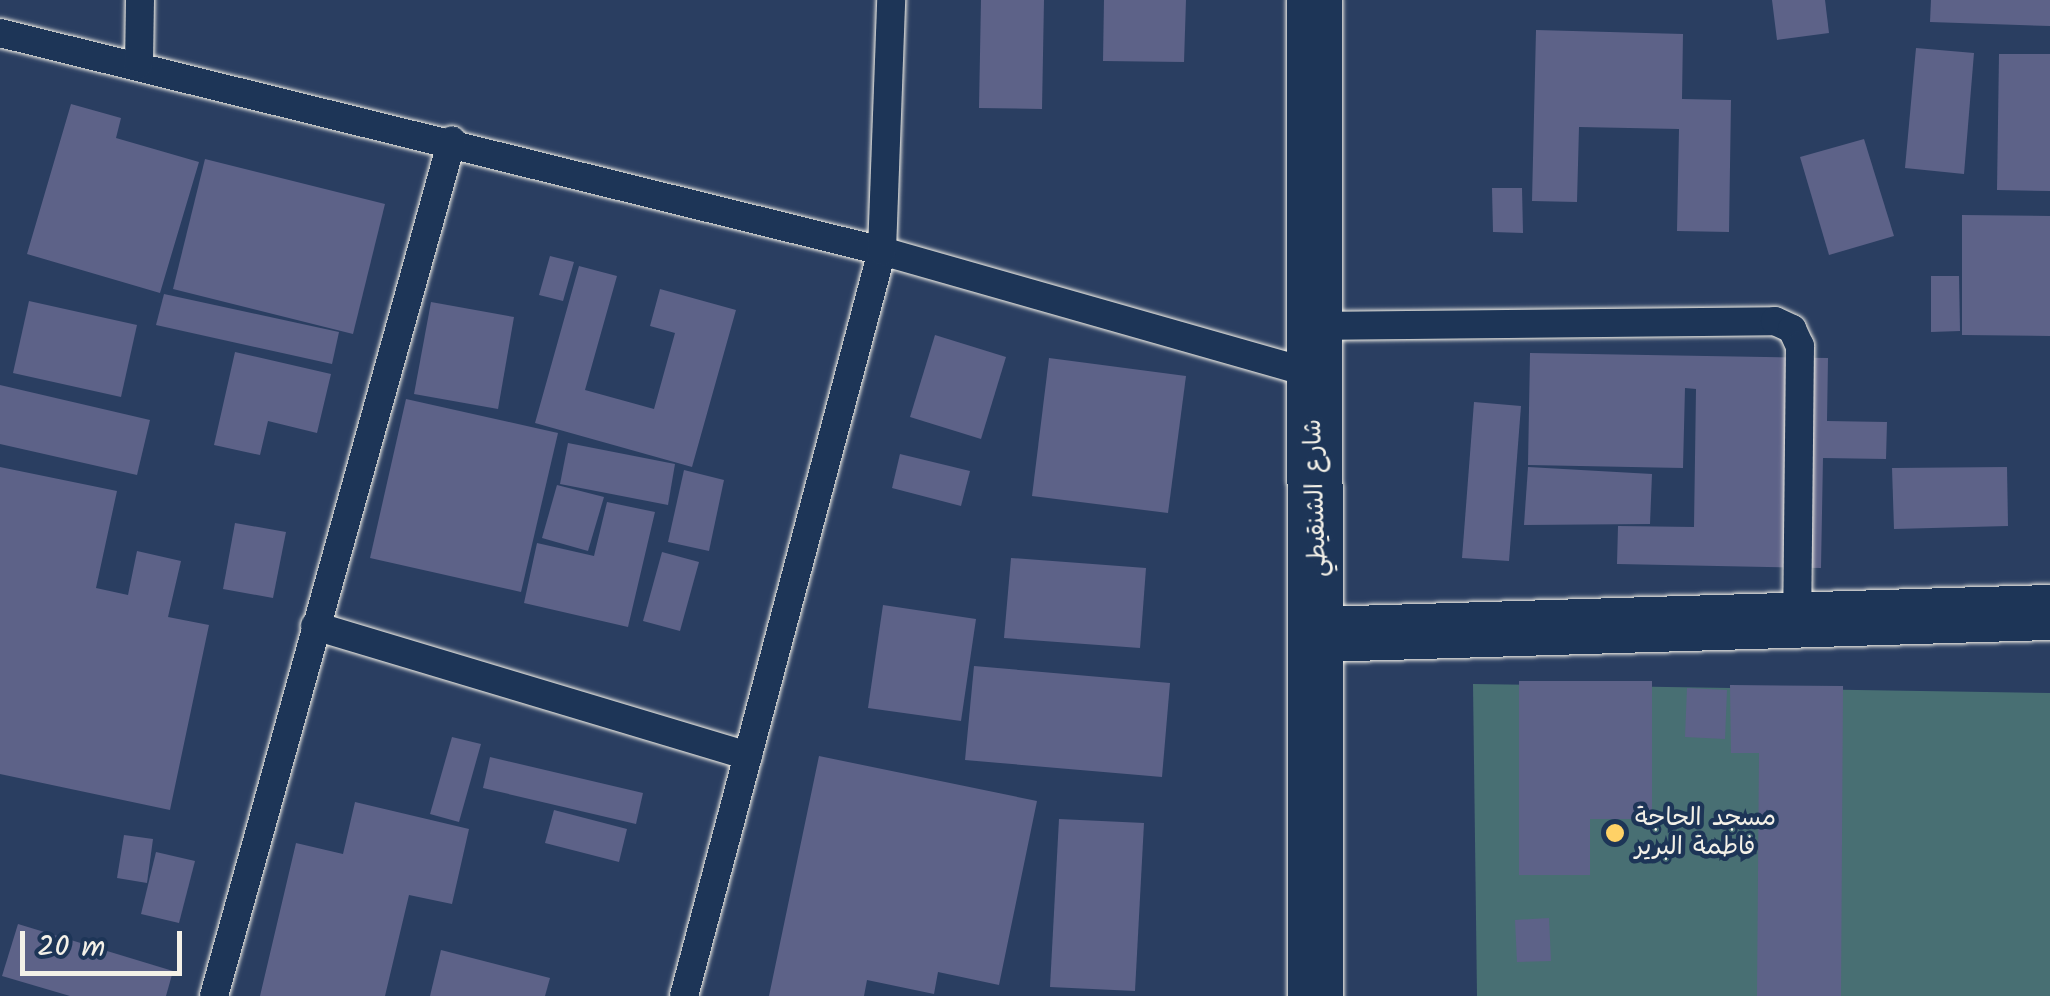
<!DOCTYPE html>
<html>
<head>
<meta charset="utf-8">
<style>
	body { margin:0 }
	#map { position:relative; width:2050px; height:996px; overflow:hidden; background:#2a3e61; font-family:Kalam,"Playpen Sans Arabic",sans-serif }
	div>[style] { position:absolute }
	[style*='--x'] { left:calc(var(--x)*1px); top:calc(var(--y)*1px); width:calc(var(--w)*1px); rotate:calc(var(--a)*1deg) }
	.green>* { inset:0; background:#486f73 }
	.building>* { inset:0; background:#5d6288 }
	.roads { filter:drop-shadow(0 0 2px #f4f1e8) drop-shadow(0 0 2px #f4f1e8) }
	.lane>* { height:28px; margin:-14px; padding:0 14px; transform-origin:14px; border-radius:14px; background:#1d3557 }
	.street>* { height:55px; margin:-27.5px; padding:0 27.5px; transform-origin:27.5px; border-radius:27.5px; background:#1d3557 }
	.secondary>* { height:55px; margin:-27.5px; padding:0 27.5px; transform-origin:27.5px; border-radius:27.5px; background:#1d3557 }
	.dots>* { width:28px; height:28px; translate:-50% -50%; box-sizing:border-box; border:5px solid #1d3557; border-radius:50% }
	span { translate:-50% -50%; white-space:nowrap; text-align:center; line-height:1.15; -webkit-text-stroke:9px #1d3557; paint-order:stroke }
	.street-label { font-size:25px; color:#f4f1e8 }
	.poi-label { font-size:25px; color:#f4f1e8 }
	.left { translate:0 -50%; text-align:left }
	.scale { position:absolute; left:20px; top:931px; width:162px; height:45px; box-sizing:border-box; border:5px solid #f4f1e8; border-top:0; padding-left:12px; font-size:30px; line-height:35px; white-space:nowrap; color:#f4f1e8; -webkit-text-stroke:8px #1d3557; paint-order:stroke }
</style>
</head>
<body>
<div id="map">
	<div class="green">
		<i style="clip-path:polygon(1473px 684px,2050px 693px,2050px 996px,1477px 996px)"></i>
	</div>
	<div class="building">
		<i style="clip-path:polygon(981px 0,1044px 0,1042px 109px,979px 108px)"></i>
		<i style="clip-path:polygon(1104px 0,1186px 0,1184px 62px,1103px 61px)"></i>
		<i style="clip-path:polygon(1772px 0,1825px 0,1829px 33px,1777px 40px)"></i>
		<i style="clip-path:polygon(1931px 0,2050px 0,2050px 26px,1930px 22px)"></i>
		<i style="clip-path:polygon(1536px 30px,1683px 34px,1682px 99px,1731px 100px,1729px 232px,1677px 231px,1679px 129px,1579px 127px,1577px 202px,1532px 201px)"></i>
		<i style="clip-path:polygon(1916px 48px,1974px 53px,1964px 174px,1905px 168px)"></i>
		<i style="clip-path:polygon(1999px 54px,2050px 54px,2050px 191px,1997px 190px)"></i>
		<i style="clip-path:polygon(71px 104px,121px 118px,116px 138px,199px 162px,160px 293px,27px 254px)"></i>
		<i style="clip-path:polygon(1864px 139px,1894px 236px,1829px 255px,1800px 157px)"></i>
		<i style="clip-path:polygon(205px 159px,385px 204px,353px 334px,173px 289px)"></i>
		<i style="clip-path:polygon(1492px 188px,1522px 188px,1523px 233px,1493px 232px)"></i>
		<i style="clip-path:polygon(1962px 215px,2050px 216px,2050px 336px,1962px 335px)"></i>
		<i style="clip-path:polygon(550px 256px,574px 262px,563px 301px,539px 295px)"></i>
		<i style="clip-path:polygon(579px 266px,617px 276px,585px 390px,654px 409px,675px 333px,650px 326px,660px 289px,736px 310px,692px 467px,535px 423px)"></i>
		<i style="clip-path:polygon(1931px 276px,1959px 276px,1960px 331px,1931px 332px)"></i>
		<i style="clip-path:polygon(164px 294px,339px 332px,332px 364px,156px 325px)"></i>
		<i style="clip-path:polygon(29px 301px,137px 325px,121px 397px,13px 373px)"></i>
		<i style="clip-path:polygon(431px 302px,514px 317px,498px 409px,414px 394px)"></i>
		<i style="clip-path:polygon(935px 335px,1006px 357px,981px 439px,910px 417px)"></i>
		<i style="clip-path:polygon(235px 352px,331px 374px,317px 433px,268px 421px,260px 455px,214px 445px)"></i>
		<i style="clip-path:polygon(1530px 353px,1828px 358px,1827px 421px,1887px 422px,1886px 459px,1823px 458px,1821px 568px,1617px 564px,1618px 526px,1694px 527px,1696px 389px,1685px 388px,1683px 468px,1528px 465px)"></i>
		<i style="clip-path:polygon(1049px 358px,1186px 376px,1168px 513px,1032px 496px)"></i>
		<i style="clip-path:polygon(0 385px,150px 420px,137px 475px,0 444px)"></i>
		<i style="clip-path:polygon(406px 399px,558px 433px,521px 592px,370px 558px)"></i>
		<i style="clip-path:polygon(1474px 402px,1521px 406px,1509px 561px,1462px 558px)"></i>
		<i style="clip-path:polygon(568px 443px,675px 464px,668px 505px,560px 484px)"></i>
		<i style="clip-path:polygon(900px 454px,970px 471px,961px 506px,892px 488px)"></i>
		<i style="clip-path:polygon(0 467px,117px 491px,96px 588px,128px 595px,137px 551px,181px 561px,168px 617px,209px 625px,170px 810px,0 774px)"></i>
		<i style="clip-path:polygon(1528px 467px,1652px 474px,1650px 524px,1524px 525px)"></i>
		<i style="clip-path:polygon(2007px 467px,2008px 526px,1894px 529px,1892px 468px)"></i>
		<i style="clip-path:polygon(684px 470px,724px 480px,709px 551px,668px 542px)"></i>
		<i style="clip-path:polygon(557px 485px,604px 497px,588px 551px,542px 538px)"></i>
		<i style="clip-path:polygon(607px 502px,655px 512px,628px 627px,524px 603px,537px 543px,594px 556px)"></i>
		<i style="clip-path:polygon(235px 523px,286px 532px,273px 598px,223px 589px)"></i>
		<i style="clip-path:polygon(662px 552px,699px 562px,680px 631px,643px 621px)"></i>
		<i style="clip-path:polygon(1011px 558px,1146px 568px,1140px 648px,1004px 638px)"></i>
		<i style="clip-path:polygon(883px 605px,976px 619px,961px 721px,868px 708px)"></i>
		<i style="clip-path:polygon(974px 666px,1170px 683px,1162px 777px,965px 760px)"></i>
		<i style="clip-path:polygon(1519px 681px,1652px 681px,1652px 819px,1590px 819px,1590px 875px,1519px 875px)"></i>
		<i style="clip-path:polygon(1730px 685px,1843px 686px,1841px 996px,1757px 996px,1759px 753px,1731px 753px)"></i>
		<i style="clip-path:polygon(1687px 688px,1727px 690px,1725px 739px,1685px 737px)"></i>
		<i style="clip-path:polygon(452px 737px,481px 744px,459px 822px,430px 814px)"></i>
		<i style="clip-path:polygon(819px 756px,1037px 801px,999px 985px,938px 972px,934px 994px,867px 980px,864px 996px,769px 996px)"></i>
		<i style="clip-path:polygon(490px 757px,643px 793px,636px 824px,483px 788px)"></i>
		<i style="clip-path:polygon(355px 802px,469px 829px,452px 904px,409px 895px,385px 996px,260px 996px,296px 843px,343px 854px)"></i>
		<i style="clip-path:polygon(554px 810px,627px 829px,619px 862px,545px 843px)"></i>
		<i style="clip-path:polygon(1059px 819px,1144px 823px,1135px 991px,1050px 987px)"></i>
		<i style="clip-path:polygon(124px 835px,153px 839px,147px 883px,117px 878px)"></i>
		<i style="clip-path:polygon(156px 852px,195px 861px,179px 923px,141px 914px)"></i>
		<i style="clip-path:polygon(1549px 918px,1551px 961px,1517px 962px,1515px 920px)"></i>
		<i style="clip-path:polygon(18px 924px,173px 971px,166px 996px,70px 996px,2px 976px)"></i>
		<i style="clip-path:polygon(441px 950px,550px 978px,545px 996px,430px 996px)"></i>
	</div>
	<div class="roads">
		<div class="lane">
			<i style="--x:0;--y:33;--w:909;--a:13.88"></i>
			<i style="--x:882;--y:251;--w:448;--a:15.9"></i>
			<i style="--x:139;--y:64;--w:64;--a:-89.1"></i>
			<i style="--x:1311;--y:326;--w:464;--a:-0.6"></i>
			<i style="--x:1775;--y:321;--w:19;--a:25"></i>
			<i style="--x:1792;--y:329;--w:19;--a:65"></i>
			<i style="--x:1800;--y:346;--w:272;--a:90.6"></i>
			<i style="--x:315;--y:626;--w:452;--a:16.7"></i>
			<i style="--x:214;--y:996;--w:888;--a:-74.46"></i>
			<i style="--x:684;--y:996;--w:771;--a:-75.12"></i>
			<i style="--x:882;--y:251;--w:251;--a:-87.9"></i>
		</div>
		<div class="street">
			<i style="--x:1320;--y:634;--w:730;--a:-1.73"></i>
		</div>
		<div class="secondary">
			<i style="--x:1314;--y:0;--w:996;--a:89.94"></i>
		</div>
	</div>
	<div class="dots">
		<i style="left:1615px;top:833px;background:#ffd166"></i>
	</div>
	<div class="street-label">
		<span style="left:1316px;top:498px;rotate:-92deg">شارع الشنقيطي</span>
	</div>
	<div class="poi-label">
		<span class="left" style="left:1635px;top:833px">مسجد الحاجة<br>فاطمة البرير</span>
	</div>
	<div class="scale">20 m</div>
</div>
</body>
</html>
